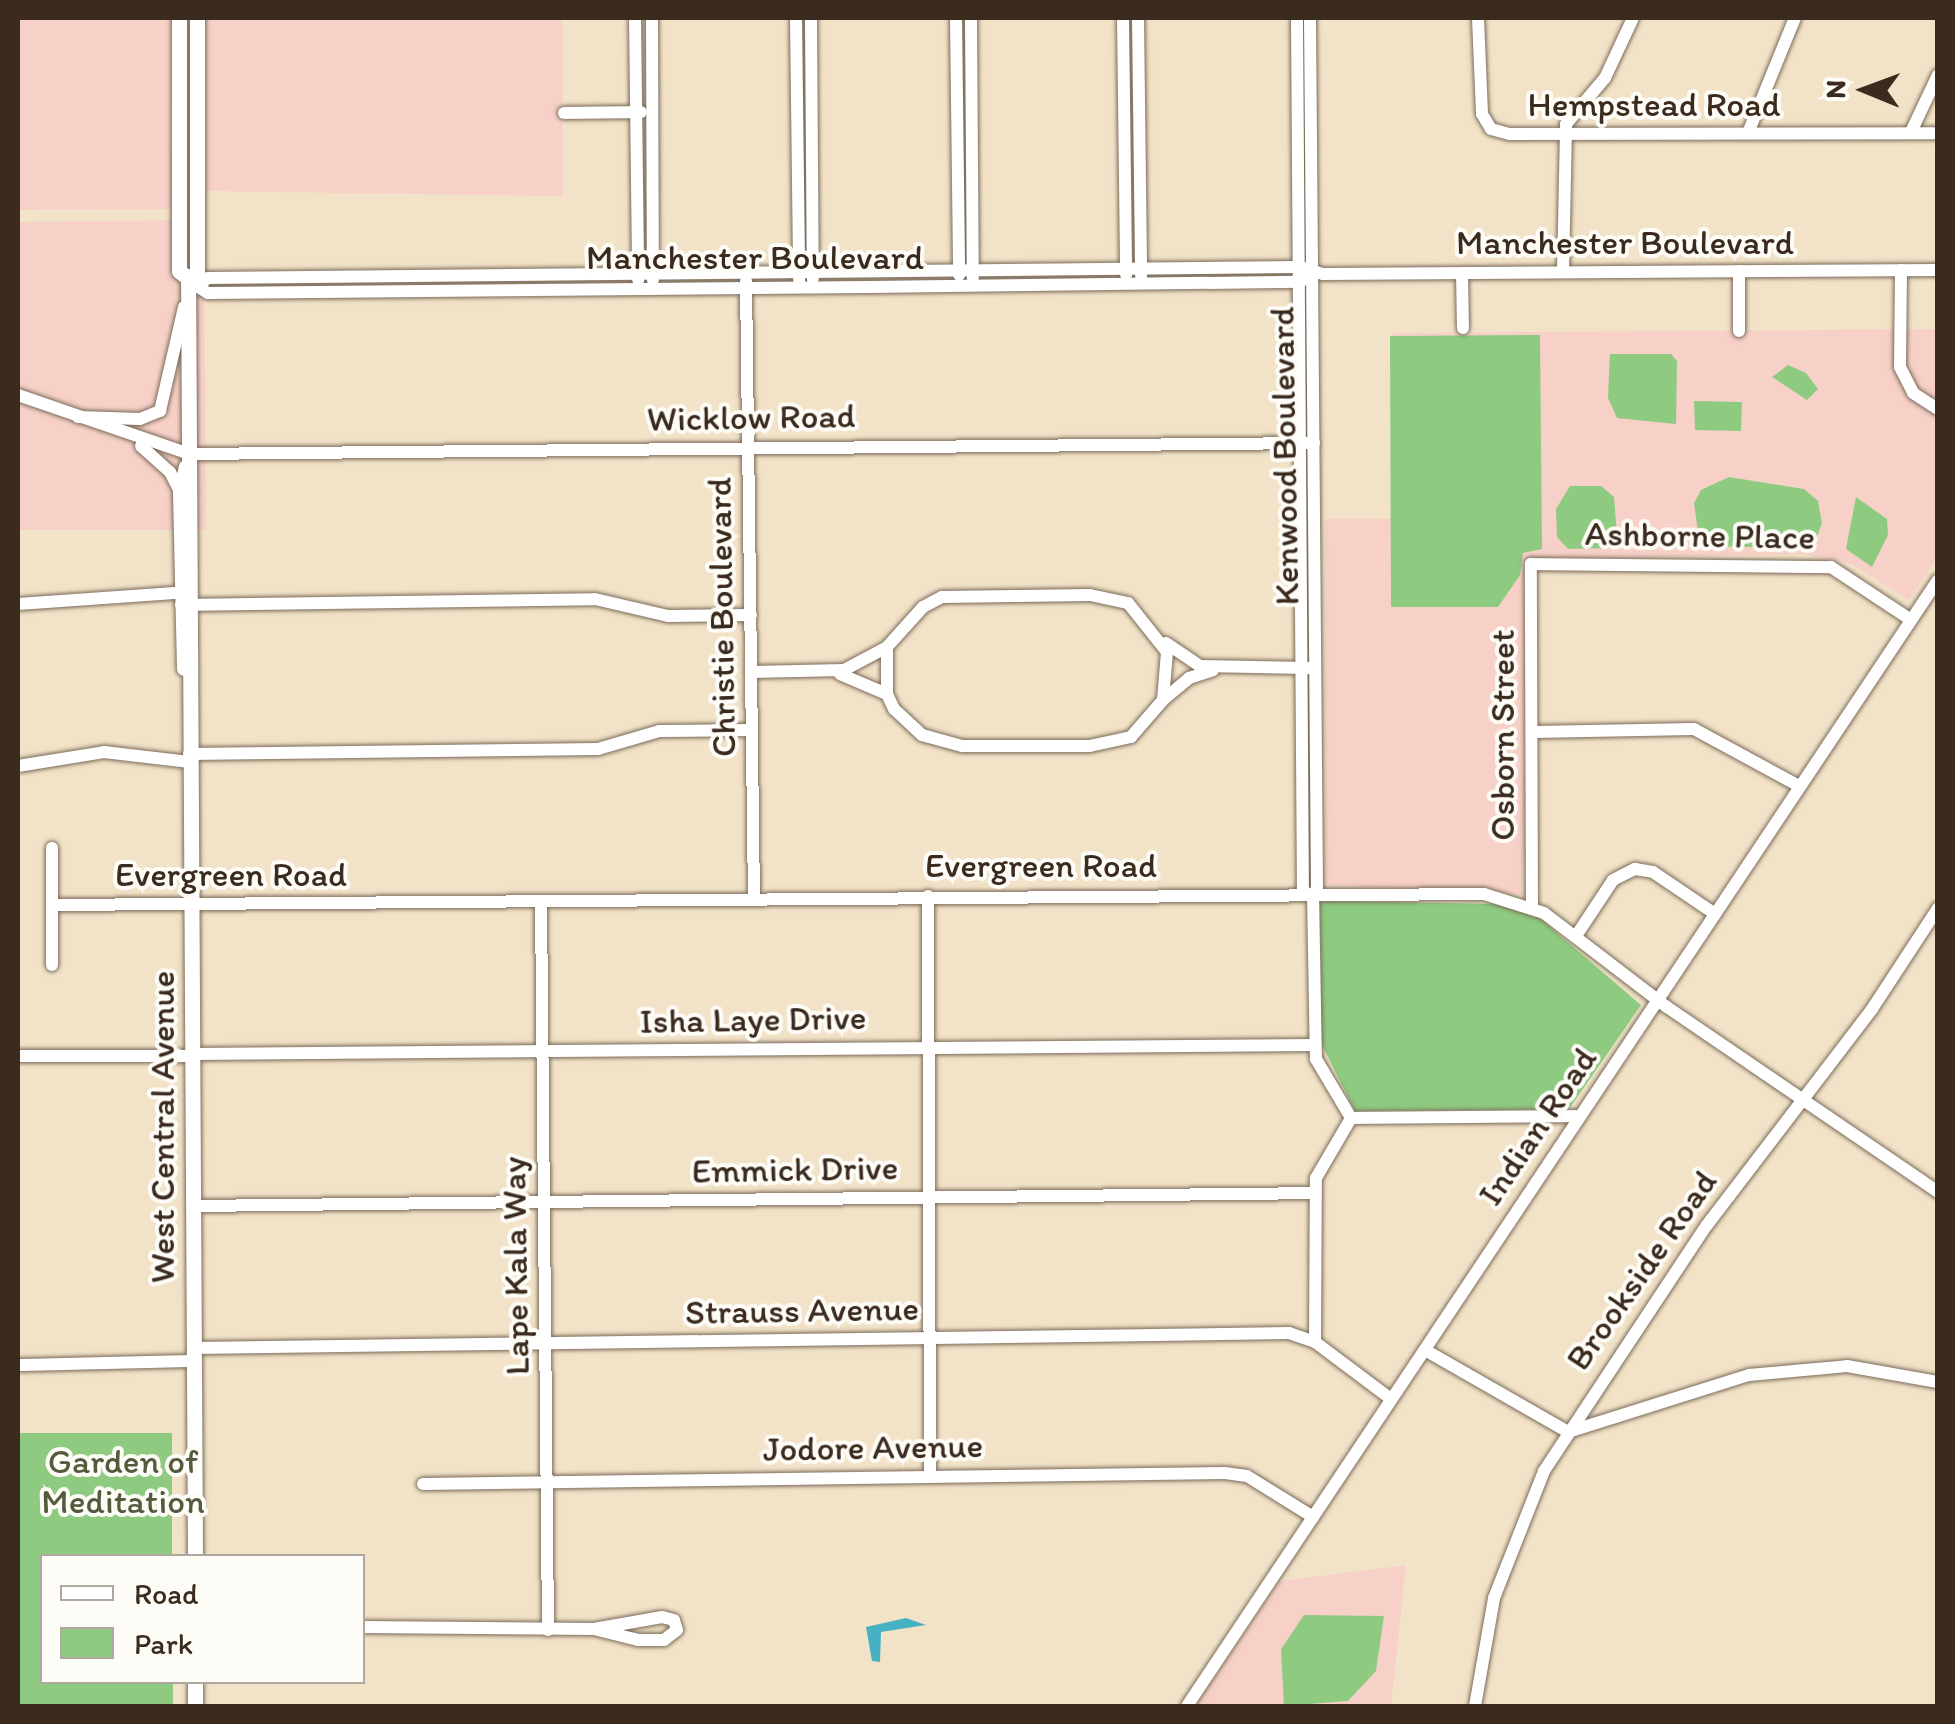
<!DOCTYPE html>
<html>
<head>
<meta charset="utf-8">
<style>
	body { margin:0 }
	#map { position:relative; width:1955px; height:1724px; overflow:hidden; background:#f2e3c8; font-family:Itim,sans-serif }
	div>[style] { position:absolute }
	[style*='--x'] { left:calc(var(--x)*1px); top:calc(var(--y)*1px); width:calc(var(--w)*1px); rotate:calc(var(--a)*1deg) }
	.built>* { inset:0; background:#f7d1c8 }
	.green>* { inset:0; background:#8ecb81 }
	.water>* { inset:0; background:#46b1c3 }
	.roads { filter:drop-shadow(0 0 2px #7b6b5a) drop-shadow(0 0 2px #7b6b5a) }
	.minor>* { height:12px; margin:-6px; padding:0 6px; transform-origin:6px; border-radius:6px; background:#fff }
	.major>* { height:15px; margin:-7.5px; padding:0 7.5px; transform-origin:7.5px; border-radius:7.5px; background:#fff }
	span { translate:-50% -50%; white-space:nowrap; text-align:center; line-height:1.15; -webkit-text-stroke:8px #fdfcf7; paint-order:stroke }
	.street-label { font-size:35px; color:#3b2a1e }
	.park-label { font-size:35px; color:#545a3c }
	.frame { position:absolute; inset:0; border:20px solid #3b2a1e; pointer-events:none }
	.legend { position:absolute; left:40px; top:1554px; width:325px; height:130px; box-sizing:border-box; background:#fdfcf7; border:2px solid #afa8a0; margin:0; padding:12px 18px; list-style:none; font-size:30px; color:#3b2a1e }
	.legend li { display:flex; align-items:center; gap:20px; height:50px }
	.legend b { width:50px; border:2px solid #afa8a0 }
	.north { position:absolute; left:1815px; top:40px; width:100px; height:100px; -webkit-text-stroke:8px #fdfcf7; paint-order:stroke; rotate:271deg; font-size:28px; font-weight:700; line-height:40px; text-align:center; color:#3b2a1e }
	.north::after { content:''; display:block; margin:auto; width:35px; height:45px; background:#3b2a1e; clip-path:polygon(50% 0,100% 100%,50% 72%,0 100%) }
</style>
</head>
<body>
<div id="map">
	<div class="built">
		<i style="clip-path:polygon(18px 18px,169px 18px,171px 209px,18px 210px)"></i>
		<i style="clip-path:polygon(204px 18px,562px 18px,563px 196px,204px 191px)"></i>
		<i style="clip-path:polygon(204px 220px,206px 530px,18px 530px,18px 222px)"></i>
		<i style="clip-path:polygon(1937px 329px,1937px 558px,1909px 600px,1851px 564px,1802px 554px,1533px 559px,1522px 894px,1326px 885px,1325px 519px,1392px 519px,1392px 333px)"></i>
		<i style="clip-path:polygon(1406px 1565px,1391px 1706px,1196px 1706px,1280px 1581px)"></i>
	</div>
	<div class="green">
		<i style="clip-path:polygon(1540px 335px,1542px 549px,1523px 553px,1520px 575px,1498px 607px,1391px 607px,1390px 336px)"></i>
		<i style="clip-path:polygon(1610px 354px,1671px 354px,1677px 361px,1676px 424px,1617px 418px,1608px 398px)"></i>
		<i style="clip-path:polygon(1788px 365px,1806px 373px,1818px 389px,1807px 400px,1772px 377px)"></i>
		<i style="clip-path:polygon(1694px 401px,1742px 402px,1741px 431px,1695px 430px)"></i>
		<i style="clip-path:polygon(1729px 477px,1804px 489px,1818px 501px,1822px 523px,1813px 548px,1700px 546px,1694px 503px,1701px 490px)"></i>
		<i style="clip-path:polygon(1570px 486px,1601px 486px,1614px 497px,1618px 548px,1568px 549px,1557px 537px,1556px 509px)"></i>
		<i style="clip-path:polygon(1856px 497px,1887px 519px,1888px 535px,1872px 567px,1846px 549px)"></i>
		<i style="clip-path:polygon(1320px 901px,1505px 904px,1537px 916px,1641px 1005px,1569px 1109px,1355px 1111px,1321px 1043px)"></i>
		<i style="clip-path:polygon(18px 1433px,172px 1433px,172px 1556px,42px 1556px,42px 1682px,173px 1682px,173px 1706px,18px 1706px)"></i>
		<i style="clip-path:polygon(1304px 1615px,1384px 1616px,1376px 1671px,1348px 1701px,1284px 1706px,1281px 1649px)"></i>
	</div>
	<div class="water">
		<i style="clip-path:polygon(906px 1618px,926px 1625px,881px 1632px,880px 1662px,872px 1661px,866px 1627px)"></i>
	</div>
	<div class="roads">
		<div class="minor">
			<i style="--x:635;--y:18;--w:262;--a:89.3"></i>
			<i style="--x:652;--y:18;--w:262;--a:89.8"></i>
			<i style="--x:796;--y:18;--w:262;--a:89.3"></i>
			<i style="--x:811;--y:18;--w:261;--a:89.6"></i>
			<i style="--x:956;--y:18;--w:257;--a:89.3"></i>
			<i style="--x:971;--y:18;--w:260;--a:89.6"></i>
			<i style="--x:1123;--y:18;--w:257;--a:89.3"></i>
			<i style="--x:1138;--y:18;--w:258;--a:89.3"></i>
			<i style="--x:1297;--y:18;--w:875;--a:89.61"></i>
			<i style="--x:1310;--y:18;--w:875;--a:89.54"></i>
			<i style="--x:1478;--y:18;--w:96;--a:87.6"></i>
			<i style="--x:1482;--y:114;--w:17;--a:59"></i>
			<i style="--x:1491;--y:129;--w:20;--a:15"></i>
			<i style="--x:1510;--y:134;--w:428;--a:-0.1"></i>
			<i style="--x:564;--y:113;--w:77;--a:-0.7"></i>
			<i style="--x:1911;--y:132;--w:63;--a:-64.7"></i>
			<i style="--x:1748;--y:133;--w:124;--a:-67.8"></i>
			<i style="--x:1901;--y:270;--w:97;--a:90.6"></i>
			<i style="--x:1900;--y:367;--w:29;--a:63"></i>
			<i style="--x:1913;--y:393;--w:30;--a:33"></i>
			<i style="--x:1563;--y:272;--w:148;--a:-88.8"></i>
			<i style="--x:1566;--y:124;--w:60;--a:-49.7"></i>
			<i style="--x:1605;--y:78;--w:66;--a:-65"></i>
			<i style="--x:1462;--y:273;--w:55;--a:89"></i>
			<i style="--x:746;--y:281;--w:618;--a:89.26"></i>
			<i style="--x:195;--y:285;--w:15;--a:32"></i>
			<i style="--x:208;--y:293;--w:661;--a:-0.52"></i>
			<i style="--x:869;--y:287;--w:431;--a:-0.7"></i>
			<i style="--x:1300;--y:282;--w:14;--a:-34"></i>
			<i style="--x:199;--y:285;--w:11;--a:-38"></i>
			<i style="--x:208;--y:278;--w:1092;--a:-0.58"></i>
			<i style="--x:1300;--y:267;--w:24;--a:17"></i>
			<i style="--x:1323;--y:274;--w:615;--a:-0.37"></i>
			<i style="--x:1739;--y:331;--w:60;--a:-90"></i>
			<i style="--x:18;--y:395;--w:181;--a:19"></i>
			<i style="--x:189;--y:454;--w:1125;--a:-0.56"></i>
			<i style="--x:78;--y:417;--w:62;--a:1.8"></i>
			<i style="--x:140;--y:419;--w:22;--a:-22"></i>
			<i style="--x:160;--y:411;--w:107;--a:-77"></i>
			<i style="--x:141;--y:446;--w:39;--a:42"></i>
			<i style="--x:170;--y:472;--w:22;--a:63"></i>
			<i style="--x:1090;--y:595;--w:39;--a:12"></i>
			<i style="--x:1128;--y:603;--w:63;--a:51.5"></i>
			<i style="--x:1167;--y:652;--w:48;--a:94.8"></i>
			<i style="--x:1163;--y:700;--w:49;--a:130.9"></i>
			<i style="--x:1131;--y:737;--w:43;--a:167.9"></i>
			<i style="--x:1089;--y:746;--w:127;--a:180"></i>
			<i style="--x:962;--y:746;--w:41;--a:-164.6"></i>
			<i style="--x:922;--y:735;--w:38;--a:-137"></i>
			<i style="--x:894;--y:709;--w:17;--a:-115"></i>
			<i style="--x:887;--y:694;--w:47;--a:-90"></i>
			<i style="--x:887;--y:647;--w:54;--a:-48"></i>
			<i style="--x:923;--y:607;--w:21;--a:-28"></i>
			<i style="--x:942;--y:597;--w:148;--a:-0.8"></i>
			<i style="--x:18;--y:604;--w:171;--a:-4"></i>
			<i style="--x:181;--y:605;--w:414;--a:-0.8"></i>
			<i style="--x:595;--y:599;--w:75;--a:13.1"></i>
			<i style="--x:668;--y:616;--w:83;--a:-0.7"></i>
			<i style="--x:1166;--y:643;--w:41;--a:34.1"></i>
			<i style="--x:1200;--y:666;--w:109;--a:1.1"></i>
			<i style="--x:751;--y:672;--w:93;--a:-1.2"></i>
			<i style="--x:844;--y:670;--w:49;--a:-28.1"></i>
			<i style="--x:840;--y:674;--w:51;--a:23.1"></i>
			<i style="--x:1163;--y:700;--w:34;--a:-40"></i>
			<i style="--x:1189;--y:678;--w:25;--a:-18"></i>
			<i style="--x:1533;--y:732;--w:161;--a:-1.1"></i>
			<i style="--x:1694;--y:729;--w:119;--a:28.5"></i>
			<i style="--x:189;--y:754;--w:409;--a:-0.7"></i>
			<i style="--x:598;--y:749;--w:64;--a:-16.4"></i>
			<i style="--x:659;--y:731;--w:93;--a:-0.6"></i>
			<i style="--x:18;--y:766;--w:87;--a:-9.2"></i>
			<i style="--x:104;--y:752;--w:86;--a:6.7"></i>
			<i style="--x:52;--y:848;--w:117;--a:90"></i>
			<i style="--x:1313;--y:893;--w:166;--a:89"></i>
			<i style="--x:1316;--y:1059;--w:69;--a:59.3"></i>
			<i style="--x:928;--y:896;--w:580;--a:89.8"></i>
			<i style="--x:541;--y:901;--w:729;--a:89.45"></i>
			<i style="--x:52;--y:905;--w:1432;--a:-0.44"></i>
			<i style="--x:1484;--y:894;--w:63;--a:17.6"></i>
			<i style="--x:1544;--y:913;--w:155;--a:37.4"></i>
			<i style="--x:1667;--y:1007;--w:328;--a:34.3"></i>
			<i style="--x:1532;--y:907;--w:343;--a:-90.2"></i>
			<i style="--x:1531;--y:564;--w:300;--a:0.6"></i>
			<i style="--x:1831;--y:567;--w:96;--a:33.5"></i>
			<i style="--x:1576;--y:936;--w:67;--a:-56.5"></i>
			<i style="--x:1613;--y:880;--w:25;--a:-27"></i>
			<i style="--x:1635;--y:869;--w:18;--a:9"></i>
			<i style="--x:1653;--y:872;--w:75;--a:34.1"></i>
			<i style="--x:192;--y:1054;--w:1122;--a:-0.46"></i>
			<i style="--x:18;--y:1056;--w:174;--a:0"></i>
			<i style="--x:1351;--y:1118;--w:228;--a:-0.5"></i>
			<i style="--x:193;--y:1206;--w:1121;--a:-0.66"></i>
			<i style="--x:1315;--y:1342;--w:164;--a:-89.7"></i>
			<i style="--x:1316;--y:1178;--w:69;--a:-59.7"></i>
			<i style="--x:194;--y:1348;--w:1095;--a:-0.78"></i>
			<i style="--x:1289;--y:1333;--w:28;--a:19"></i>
			<i style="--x:1315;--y:1342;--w:95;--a:36.9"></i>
			<i style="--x:1425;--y:1350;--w:165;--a:29.8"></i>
			<i style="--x:1568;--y:1432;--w:190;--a:-17.5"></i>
			<i style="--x:1749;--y:1375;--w:98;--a:-5.2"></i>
			<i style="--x:1847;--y:1366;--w:92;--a:10"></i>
			<i style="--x:18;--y:1365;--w:176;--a:-1.3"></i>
			<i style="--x:423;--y:1484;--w:802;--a:-0.79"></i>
			<i style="--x:1225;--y:1473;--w:22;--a:8"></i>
			<i style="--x:1247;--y:1476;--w:78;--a:31.8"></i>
			<i style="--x:362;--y:1627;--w:232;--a:0.5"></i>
			<i style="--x:594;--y:1629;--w:45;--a:14"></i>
			<i style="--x:638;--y:1640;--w:26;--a:0"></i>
			<i style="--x:664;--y:1640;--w:16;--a:-38"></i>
			<i style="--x:677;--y:1630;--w:10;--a:-107"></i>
			<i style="--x:674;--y:1620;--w:12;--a:-166"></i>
			<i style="--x:662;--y:1617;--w:69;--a:170"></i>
			<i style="--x:1187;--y:1706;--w:1353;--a:-56.3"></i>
			<i style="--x:1475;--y:1706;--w:110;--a:-80"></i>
			<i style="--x:1494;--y:1598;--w:136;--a:-68.5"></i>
			<i style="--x:1544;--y:1471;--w:295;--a:-56.5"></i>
			<i style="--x:1707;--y:1225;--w:272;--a:-52.6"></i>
			<i style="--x:1872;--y:1009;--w:121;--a:-56.8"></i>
		</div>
		<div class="major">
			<i style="--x:179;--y:18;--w:253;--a:90"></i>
			<i style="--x:179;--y:271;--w:11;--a:38"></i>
			<i style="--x:184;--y:668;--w:176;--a:-91.3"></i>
			<i style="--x:180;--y:492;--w:26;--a:-77"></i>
			<i style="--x:195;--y:1556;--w:1278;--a:-90.31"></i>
			<i style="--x:188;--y:278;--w:10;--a:-29"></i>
			<i style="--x:197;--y:273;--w:255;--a:-90"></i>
			<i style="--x:195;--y:1682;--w:24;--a:90"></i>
		</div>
	</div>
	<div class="street-label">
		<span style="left:1654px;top:104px">Hempstead Road</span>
		<span style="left:1625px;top:242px">Manchester Boulevard</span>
		<span style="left:755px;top:257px">Manchester Boulevard</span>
		<span style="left:751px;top:417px;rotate:-1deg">Wicklow Road</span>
		<span style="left:1284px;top:456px;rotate:-91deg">Kenwood Boulevard</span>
		<span style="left:1700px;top:535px;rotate:1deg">Ashborne Place</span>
		<span style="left:721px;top:617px;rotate:-91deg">Christie Boulevard</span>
		<span style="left:1502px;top:735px;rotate:-90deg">Osborn Street</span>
		<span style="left:1041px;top:865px">Evergreen Road</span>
		<span style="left:231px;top:874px">Evergreen Road</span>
		<span style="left:753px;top:1019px;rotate:-1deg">Isha Laye Drive</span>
		<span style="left:1537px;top:1126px;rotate:-56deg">Indian Road</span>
		<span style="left:162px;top:1127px;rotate:-90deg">West Central Avenue</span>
		<span style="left:795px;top:1169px;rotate:-1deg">Emmick Drive</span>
		<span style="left:515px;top:1266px;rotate:-91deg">Lape Kala Way</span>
		<span style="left:1641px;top:1270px;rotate:-55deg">Brookside Road</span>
		<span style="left:802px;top:1310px;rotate:-1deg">Strauss Avenue</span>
		<span style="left:873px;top:1447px;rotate:-1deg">Jodore Avenue</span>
	</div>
	<div class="park-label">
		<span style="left:123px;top:1481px">Garden of<br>Meditation</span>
	</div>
	<div class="frame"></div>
	<ul class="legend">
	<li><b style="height:12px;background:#fff"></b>Road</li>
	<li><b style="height:28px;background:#8ecb81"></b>Park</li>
	</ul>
	<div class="north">N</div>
</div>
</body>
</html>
